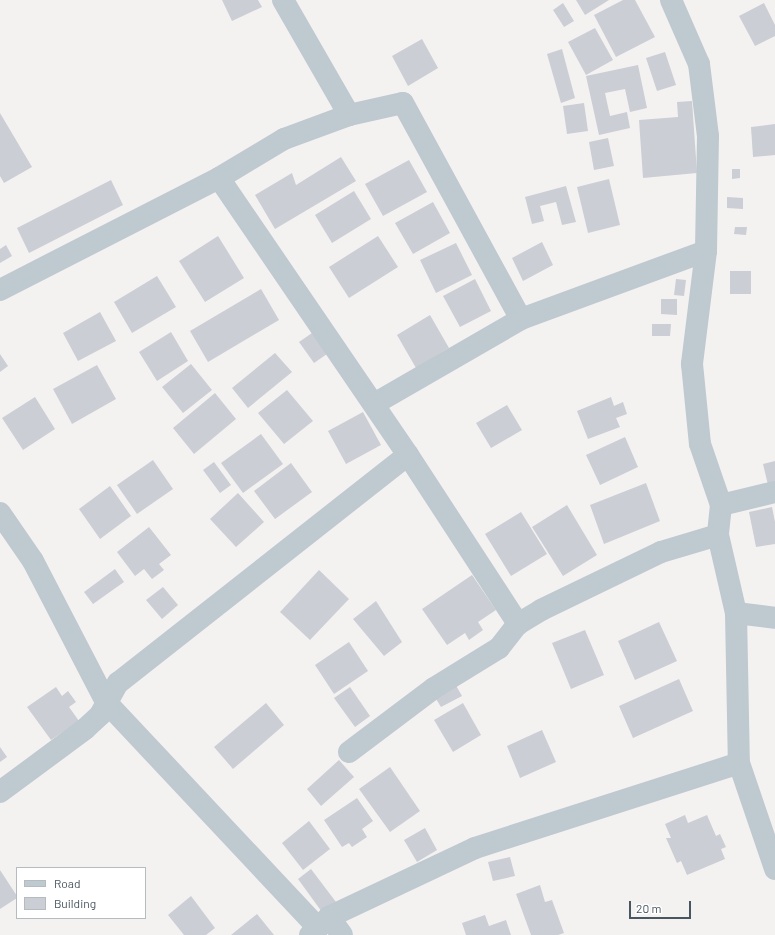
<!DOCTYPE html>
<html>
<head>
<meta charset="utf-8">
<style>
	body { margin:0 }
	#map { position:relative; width:775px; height:935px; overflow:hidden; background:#f4f1f1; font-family:Barlow,sans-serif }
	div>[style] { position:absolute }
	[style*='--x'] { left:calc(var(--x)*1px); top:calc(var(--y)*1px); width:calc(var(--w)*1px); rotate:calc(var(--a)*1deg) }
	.building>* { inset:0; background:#cbced4 }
	.minor>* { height:22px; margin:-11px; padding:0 11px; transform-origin:11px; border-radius:11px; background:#bfc9d0 }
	span { translate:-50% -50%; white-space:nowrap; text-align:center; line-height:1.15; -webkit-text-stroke:4px #fff; paint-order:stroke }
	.legend { position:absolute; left:16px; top:867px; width:130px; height:52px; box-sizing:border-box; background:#fff; border:1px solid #b6bbbf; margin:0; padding:5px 7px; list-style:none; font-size:12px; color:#49555f }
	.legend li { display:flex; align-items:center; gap:8px; height:20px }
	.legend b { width:20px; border:1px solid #b6bbbf }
	.scale { position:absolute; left:629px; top:901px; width:62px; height:18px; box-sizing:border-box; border:2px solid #49555f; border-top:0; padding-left:5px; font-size:12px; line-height:14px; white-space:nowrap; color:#49555f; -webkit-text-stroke:3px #fff; paint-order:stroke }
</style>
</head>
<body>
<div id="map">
	<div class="building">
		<i style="clip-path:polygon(222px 0,258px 0,262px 7px,232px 21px)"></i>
		<i style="clip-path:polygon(576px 0,609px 0,585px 15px)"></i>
		<i style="clip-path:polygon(623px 0,635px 0,655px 37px,616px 57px,594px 15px)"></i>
		<i style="clip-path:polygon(563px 3px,574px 21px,564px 27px,553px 10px)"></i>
		<i style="clip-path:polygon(764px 3px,775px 25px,775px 36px,755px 46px,739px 16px)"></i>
		<i style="clip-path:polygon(595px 28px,613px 60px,586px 75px,568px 42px)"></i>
		<i style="clip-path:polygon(422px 39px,438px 68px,408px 86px,392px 56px)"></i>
		<i style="clip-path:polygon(562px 49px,575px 98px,561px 103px,547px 54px)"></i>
		<i style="clip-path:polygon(665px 52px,676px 85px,657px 91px,646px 58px)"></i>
		<i style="clip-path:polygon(638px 65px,647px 108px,630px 112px,625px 89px,605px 93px,610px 116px,627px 112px,630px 128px,599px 135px,586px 76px)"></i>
		<i style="clip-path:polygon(692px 101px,697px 173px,643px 178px,639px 120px,678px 117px,677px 102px)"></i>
		<i style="clip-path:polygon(584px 103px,588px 131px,567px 134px,563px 106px)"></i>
		<i style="clip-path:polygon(0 113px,32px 167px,4px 183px,0 176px)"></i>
		<i style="clip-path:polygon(775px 124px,775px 155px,753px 157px,751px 127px)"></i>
		<i style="clip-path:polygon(608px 138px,614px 166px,594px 170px,589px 142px)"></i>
		<i style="clip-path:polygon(341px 157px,356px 181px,275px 229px,255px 195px,292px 173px,296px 185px)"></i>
		<i style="clip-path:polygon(409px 160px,427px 192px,383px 216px,365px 184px)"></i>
		<i style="clip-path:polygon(732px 169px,740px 169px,740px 178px,732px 179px)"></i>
		<i style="clip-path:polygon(609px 179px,620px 225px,588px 233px,577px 187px)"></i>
		<i style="clip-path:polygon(111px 180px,123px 205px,29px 253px,17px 228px)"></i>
		<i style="clip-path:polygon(566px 186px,576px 222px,562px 225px,556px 202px,540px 206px,544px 221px,532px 224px,525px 197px)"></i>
		<i style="clip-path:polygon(354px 191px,371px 219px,332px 243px,315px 215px)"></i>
		<i style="clip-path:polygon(727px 197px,743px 198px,743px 209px,727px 208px)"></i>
		<i style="clip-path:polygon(433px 202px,450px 233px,413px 254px,395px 223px)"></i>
		<i style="clip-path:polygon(735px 227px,747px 227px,746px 235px,734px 234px)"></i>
		<i style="clip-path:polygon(218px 236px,244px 278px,205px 302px,179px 261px)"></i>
		<i style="clip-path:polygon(378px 236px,398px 267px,349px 298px,329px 267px)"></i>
		<i style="clip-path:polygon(542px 242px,553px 265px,523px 281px,512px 258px)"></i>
		<i style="clip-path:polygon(456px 243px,472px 275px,436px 293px,420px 260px)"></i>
		<i style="clip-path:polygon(6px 245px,12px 256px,0 263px,0 249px)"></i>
		<i style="clip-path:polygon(730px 271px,751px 271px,751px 294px,730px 294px)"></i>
		<i style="clip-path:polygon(157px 276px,176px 307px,132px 333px,114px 302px)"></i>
		<i style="clip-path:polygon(475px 279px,491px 311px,460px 327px,443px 296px)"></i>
		<i style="clip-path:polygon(676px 279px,686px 280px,684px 296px,674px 295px)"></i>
		<i style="clip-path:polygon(261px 289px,279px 320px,208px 362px,190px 331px)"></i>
		<i style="clip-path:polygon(661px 299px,677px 299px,677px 315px,661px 314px)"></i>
		<i style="clip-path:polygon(100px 312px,116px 341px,78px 361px,63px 333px)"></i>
		<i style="clip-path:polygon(430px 315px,449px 348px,416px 368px,397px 335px)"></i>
		<i style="clip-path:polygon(652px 324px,671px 324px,670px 336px,652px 336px)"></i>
		<i style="clip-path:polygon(171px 332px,188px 361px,157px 381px,139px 352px)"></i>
		<i style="clip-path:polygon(312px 333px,327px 354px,314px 363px,299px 342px)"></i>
		<i style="clip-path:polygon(275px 353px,292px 372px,248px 408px,232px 388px)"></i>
		<i style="clip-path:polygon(0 354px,8px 366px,0 372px)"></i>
		<i style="clip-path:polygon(191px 364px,212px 390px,183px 413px,162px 387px)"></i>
		<i style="clip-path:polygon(97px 365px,116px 399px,72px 424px,53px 389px)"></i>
		<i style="clip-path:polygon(287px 390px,313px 421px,284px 444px,258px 413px)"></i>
		<i style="clip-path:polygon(215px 393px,236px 419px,194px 454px,173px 428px)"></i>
		<i style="clip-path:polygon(35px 397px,55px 429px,23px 450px,2px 418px)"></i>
		<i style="clip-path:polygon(611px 397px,614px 406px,623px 402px,627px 414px,616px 418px,620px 427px,588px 439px,577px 411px)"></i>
		<i style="clip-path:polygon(507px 405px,522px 430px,491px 448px,476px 423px)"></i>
		<i style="clip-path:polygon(363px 412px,381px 445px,346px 464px,328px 431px)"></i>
		<i style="clip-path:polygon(261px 434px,283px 464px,243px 493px,221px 463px)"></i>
		<i style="clip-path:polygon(625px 437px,638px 467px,600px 485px,586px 455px)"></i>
		<i style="clip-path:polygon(153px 460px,173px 489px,137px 514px,117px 485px)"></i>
		<i style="clip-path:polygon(775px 461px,775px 483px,768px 485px,763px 464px)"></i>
		<i style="clip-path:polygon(214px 462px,231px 485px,220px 493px,203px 470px)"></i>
		<i style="clip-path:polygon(291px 463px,312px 492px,275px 519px,254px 491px)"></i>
		<i style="clip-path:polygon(646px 483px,660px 521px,604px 544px,590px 505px)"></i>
		<i style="clip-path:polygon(110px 486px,131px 516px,100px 539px,79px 509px)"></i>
		<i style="clip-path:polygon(238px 493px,264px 522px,236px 547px,210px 519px)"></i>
		<i style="clip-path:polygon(567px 505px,597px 555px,563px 576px,532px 527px)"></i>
		<i style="clip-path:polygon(772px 507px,775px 522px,775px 544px,756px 547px,749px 512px)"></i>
		<i style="clip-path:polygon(521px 512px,547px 554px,511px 576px,485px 534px)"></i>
		<i style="clip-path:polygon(149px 527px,171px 555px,159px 564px,164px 570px,152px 579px,144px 569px,135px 576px,117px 552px)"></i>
		<i style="clip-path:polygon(115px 569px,124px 582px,93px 604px,84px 592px)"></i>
		<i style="clip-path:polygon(319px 570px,349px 599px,310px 640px,280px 612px)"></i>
		<i style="clip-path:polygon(472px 575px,496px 610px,478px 622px,483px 630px,469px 640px,465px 633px,447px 645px,422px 609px)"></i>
		<i style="clip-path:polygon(163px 587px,178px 605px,162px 619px,146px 600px)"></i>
		<i style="clip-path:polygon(376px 601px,402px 642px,384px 656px,353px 619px)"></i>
		<i style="clip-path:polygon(659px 622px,677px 661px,635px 680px,618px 641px)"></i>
		<i style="clip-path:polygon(585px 630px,604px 675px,571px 689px,552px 643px)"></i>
		<i style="clip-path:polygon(349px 642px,368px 671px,334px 694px,315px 665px)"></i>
		<i style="clip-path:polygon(679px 679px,693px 711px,633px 738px,619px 706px)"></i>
		<i style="clip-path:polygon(454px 682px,462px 696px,441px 707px,433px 694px)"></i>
		<i style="clip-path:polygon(56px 687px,62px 696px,68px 691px,76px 702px,69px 707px,79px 721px,51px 740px,27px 707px)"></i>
		<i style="clip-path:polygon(350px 687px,370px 716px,355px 727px,334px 698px)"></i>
		<i style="clip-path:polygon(266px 703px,284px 725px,233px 769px,214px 747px)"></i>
		<i style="clip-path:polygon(463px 703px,481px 735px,453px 752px,434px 720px)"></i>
		<i style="clip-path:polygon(542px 730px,556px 762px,520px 778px,507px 746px)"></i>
		<i style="clip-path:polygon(0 747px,7px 757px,0 762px)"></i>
		<i style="clip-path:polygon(339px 760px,354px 777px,321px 806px,307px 789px)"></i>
		<i style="clip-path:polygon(390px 767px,420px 811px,390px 832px,359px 789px)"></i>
		<i style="clip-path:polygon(357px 798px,373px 821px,362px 829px,367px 837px,352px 847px,349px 843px,342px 847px,324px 820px)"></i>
		<i style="clip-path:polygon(685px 815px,688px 823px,707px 815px,716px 836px,720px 834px,726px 847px,721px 849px,725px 859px,687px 875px,681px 861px,677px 863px,666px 838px,671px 838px,665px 824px)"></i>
		<i style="clip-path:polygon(309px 821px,330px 849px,303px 870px,282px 843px)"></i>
		<i style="clip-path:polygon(425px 828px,437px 850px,417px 862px,404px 840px)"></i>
		<i style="clip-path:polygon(510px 857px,515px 876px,493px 881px,488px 862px)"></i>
		<i style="clip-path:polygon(311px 869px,336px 902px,322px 912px,298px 879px)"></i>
		<i style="clip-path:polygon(0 870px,17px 896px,17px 898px,0 909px)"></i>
		<i style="clip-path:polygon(540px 885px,545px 902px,552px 900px,564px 933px,558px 935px,531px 935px,516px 894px)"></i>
		<i style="clip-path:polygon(191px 896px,215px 928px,206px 935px,184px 935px,168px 915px)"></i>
		<i style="clip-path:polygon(257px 914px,274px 935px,231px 935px)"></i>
		<i style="clip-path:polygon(485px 915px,489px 926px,506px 920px,511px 935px,466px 935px,462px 923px)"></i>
	</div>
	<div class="minor">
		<i style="--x:283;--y:0;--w:133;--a:60.1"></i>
		<i style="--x:671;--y:0;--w:70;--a:66.4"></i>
		<i style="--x:699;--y:64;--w:73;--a:82.9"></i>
		<i style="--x:708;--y:136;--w:115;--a:91"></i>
		<i style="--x:706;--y:251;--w:114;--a:97.1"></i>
		<i style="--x:692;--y:364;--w:80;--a:84.3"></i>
		<i style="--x:700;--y:444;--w:65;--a:71"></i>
		<i style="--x:721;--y:505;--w:30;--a:96"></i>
		<i style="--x:718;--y:535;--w:80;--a:77"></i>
		<i style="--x:736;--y:613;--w:150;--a:88.9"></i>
		<i style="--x:739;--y:763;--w:112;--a:71.2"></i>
		<i style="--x:219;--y:178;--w:335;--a:55.7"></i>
		<i style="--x:0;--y:290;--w:246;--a:-27.1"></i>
		<i style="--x:219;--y:178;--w:76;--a:-31"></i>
		<i style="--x:284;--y:139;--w:69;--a:-20.3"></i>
		<i style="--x:349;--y:115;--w:55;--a:-12.5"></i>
		<i style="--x:403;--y:103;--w:246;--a:61.4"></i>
		<i style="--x:374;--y:404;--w:170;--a:-30"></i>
		<i style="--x:521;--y:319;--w:197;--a:-20.2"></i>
		<i style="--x:721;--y:505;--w:56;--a:-13.5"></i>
		<i style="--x:0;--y:513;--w:58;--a:55.5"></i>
		<i style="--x:33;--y:561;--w:159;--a:62.6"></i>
		<i style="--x:106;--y:702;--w:310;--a:46.8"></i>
		<i style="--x:736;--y:613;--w:39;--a:7"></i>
		<i style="--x:349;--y:752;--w:106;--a:-37"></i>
		<i style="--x:434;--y:688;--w:76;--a:-31.6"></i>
		<i style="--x:499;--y:648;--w:31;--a:-52"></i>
		<i style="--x:518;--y:624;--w:27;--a:-31"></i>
		<i style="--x:541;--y:610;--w:133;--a:-25.8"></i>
		<i style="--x:661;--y:552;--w:59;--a:-16.6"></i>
		<i style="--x:0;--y:792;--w:106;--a:-36.5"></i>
		<i style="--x:85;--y:729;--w:21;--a:-43"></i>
		<i style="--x:100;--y:715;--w:37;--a:-61"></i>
		<i style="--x:118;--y:683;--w:369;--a:-38.2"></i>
		<i style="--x:408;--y:455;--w:202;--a:56.9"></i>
		<i style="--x:329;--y:917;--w:22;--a:54"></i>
		<i style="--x:310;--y:935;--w:26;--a:-43"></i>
		<i style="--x:329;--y:917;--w:161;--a:-25.3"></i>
		<i style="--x:475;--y:848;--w:277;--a:-17.8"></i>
	</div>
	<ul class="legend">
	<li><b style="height:5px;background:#bfc9d0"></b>Road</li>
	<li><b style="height:11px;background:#cbced4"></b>Building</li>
	</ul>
	<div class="scale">20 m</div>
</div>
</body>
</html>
